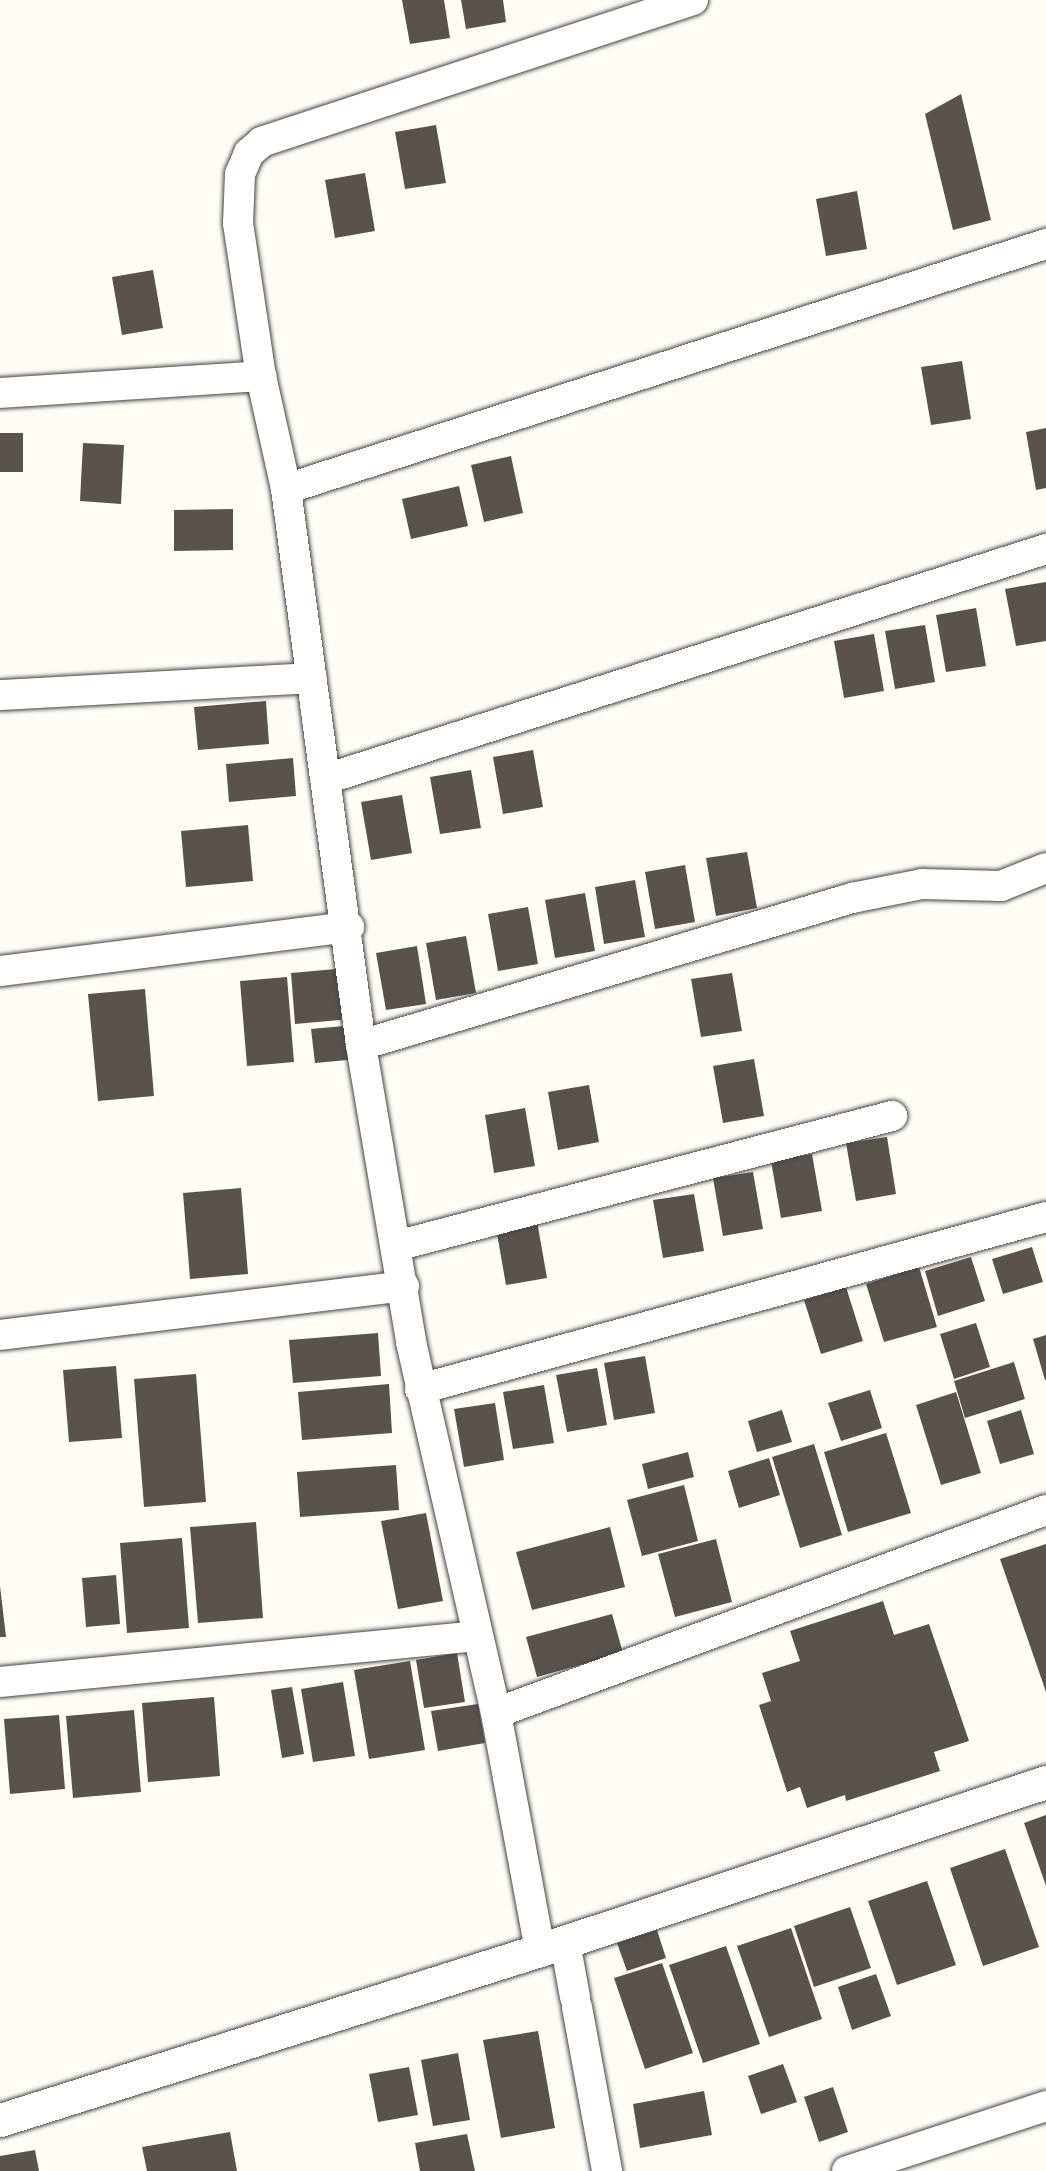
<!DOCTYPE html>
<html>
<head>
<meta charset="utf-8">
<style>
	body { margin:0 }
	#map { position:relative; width:1046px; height:2171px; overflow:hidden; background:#fffdf5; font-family:"Roboto Serif",serif }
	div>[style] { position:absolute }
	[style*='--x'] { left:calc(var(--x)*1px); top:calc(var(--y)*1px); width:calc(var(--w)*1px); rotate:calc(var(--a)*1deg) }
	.building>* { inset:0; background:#5a524d }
	.roads { filter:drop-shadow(0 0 2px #444) drop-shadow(0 0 2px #444) }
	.minor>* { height:30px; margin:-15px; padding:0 15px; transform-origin:15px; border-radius:15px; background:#fff }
	.tertiary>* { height:33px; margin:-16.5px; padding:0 16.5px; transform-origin:16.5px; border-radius:16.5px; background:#fff }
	span { translate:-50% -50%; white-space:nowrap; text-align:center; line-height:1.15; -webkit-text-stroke:6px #fff; paint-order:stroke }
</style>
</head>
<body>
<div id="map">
	<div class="building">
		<i style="clip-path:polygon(402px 0,444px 0,450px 38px,410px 44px)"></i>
		<i style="clip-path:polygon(461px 0,503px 0,506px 22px,466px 29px)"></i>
		<i style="clip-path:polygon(961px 94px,991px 220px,953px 230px,925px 114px)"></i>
		<i style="clip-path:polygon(436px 125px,446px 183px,405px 189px,395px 132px)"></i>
		<i style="clip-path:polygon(365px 173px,375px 231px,335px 238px,325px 180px)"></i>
		<i style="clip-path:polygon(857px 191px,867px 249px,826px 256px,816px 199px)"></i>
		<i style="clip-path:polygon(153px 270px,163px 328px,122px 335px,112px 277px)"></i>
		<i style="clip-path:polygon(962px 361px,971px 419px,931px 425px,921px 367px)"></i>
		<i style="clip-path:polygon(1046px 428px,1046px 488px,1036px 490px,1026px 432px)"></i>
		<i style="clip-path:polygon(0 433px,23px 433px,23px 472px,0 472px)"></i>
		<i style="clip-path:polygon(83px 443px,124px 445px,121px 504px,80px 501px)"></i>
		<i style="clip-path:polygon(511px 456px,523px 513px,484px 522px,471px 465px)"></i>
		<i style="clip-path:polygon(459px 486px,468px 526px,411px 539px,402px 499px)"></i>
		<i style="clip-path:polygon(233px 509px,233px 550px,174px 551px,174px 510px)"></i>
		<i style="clip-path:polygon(1046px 582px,1046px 641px,1016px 646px,1005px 589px)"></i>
		<i style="clip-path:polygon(976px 608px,986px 666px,946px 672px,936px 615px)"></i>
		<i style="clip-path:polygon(925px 625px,935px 682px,895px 689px,885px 631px)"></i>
		<i style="clip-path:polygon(874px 634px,884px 691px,844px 698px,834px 641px)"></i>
		<i style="clip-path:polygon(266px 701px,269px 744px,198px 750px,194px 707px)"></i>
		<i style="clip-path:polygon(533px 750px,543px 807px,503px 814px,493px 757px)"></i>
		<i style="clip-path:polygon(293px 758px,296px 796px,229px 802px,226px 764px)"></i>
		<i style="clip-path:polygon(471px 770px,481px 828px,440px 834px,430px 777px)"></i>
		<i style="clip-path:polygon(402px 795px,412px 853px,371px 860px,361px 802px)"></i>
		<i style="clip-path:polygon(248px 825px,253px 881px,186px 887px,181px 831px)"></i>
		<i style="clip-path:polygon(747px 852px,757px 908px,716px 916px,706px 858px)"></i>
		<i style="clip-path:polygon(685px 865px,695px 922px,655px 929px,645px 872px)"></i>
		<i style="clip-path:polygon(635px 880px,645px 937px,604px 944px,595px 887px)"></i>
		<i style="clip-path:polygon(585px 893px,595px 951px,555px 958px,545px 900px)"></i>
		<i style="clip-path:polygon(528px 907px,538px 964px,498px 971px,488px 914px)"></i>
		<i style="clip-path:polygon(466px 936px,476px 993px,436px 1000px,426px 943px)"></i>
		<i style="clip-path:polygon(417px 946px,426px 1004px,386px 1010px,376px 953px)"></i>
		<i style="clip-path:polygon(347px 968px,351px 1019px,295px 1024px,291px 973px)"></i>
		<i style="clip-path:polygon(732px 973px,742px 1031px,701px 1037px,691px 979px)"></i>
		<i style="clip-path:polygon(287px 977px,294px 1062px,247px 1066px,240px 981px)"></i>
		<i style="clip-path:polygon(145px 989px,154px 1096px,98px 1101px,88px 994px)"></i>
		<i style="clip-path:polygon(355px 1025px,358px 1059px,315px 1063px,311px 1029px)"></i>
		<i style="clip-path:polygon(754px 1059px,764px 1116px,723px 1123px,713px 1066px)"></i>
		<i style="clip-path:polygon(589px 1085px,599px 1142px,558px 1150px,548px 1092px)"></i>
		<i style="clip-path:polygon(525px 1108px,535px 1166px,494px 1173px,485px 1115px)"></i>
		<i style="clip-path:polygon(887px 1137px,896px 1194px,856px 1201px,846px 1143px)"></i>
		<i style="clip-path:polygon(812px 1154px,822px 1211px,781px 1218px,771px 1161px)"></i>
		<i style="clip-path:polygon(753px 1172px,763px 1229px,723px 1236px,713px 1178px)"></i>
		<i style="clip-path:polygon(241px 1188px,248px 1274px,190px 1279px,183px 1193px)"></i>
		<i style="clip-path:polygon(694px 1194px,704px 1251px,663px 1258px,653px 1200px)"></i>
		<i style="clip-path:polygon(537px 1221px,547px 1278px,506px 1285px,496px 1228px)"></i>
		<i style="clip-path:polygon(1032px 1247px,1043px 1282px,1003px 1294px,992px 1259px)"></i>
		<i style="clip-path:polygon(971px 1257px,985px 1301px,938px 1316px,925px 1271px)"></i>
		<i style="clip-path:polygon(919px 1267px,937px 1327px,884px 1342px,866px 1284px)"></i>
		<i style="clip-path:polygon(846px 1287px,863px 1341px,821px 1354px,804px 1300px)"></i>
		<i style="clip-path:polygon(976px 1323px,990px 1367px,954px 1379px,940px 1334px)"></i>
		<i style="clip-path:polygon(378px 1333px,381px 1376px,293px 1383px,289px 1340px)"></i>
		<i style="clip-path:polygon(1046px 1335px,1046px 1380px,1045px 1380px,1033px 1339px)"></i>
		<i style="clip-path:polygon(645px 1356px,655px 1413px,614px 1420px,604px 1363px)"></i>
		<i style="clip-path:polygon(1014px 1362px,1025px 1399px,965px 1418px,954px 1381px)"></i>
		<i style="clip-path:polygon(116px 1366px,122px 1438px,69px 1442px,63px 1370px)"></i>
		<i style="clip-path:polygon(597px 1368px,607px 1425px,567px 1432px,556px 1375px)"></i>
		<i style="clip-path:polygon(196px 1374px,206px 1502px,144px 1507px,134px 1379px)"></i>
		<i style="clip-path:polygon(389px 1384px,392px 1433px,302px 1440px,298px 1392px)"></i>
		<i style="clip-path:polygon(544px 1385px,554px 1443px,513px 1449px,503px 1392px)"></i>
		<i style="clip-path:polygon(870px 1390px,882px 1428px,841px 1441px,828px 1403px)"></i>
		<i style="clip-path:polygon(956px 1392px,981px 1473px,941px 1485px,916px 1405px)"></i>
		<i style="clip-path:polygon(495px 1403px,504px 1460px,464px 1467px,454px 1409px)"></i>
		<i style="clip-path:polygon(782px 1410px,792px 1442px,757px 1452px,748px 1421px)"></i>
		<i style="clip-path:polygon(1021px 1410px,1034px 1454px,1000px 1464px,987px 1421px)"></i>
		<i style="clip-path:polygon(886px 1433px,911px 1513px,848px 1532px,824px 1452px)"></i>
		<i style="clip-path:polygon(814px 1444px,842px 1535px,800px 1548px,772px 1457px)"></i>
		<i style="clip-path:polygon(688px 1452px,694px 1477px,648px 1489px,642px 1464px)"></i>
		<i style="clip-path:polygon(769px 1458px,780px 1495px,739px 1508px,728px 1471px)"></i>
		<i style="clip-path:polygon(396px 1465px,399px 1510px,300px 1517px,297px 1472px)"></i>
		<i style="clip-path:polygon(684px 1485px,698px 1541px,642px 1556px,627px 1500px)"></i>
		<i style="clip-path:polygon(426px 1513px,443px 1601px,398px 1609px,381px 1521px)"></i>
		<i style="clip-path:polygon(256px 1522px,263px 1618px,198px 1623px,190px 1527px)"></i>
		<i style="clip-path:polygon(610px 1527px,625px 1587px,532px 1610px,516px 1552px)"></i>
		<i style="clip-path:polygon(182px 1538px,189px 1628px,127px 1633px,120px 1543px)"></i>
		<i style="clip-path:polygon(716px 1539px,732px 1602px,675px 1617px,658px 1554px)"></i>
		<i style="clip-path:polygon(1046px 1544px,1046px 1692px,1000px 1559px)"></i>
		<i style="clip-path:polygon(116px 1575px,120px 1624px,86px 1627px,82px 1578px)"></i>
		<i style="clip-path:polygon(0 1586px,6px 1637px,0 1637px)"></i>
		<i style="clip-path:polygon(883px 1601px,894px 1635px,929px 1624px,969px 1741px,934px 1752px,940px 1771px,846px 1801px,845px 1795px,807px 1808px,800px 1787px,787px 1792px,759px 1705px,771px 1701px,762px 1673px,800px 1661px,790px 1631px)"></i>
		<i style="clip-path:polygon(612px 1614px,623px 1653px,537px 1677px,526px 1637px)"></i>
		<i style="clip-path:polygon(457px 1653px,465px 1702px,424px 1708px,416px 1660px)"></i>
		<i style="clip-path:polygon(410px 1661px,425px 1750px,369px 1759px,354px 1670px)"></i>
		<i style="clip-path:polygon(343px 1682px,355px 1756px,313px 1762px,301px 1689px)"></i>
		<i style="clip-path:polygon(292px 1687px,304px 1754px,282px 1758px,271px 1690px)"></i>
		<i style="clip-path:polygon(214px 1697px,220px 1776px,148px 1782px,142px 1703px)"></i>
		<i style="clip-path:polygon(478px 1704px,485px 1743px,438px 1751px,431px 1711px)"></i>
		<i style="clip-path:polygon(134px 1710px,141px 1792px,73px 1798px,66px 1716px)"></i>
		<i style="clip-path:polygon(59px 1715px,65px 1789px,10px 1794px,4px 1719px)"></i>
		<i style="clip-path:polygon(1046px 1815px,1046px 1886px,1024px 1823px)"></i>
		<i style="clip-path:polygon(1005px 1849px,1039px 1947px,983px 1966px,950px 1868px)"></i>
		<i style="clip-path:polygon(927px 1881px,956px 1965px,897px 1985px,868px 1901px)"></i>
		<i style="clip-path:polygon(850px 1907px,871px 1968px,814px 1987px,794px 1926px)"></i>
		<i style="clip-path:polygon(791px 1928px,822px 2019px,769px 2037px,737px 1946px)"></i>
		<i style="clip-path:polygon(657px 1930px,666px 1958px,627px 1971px,617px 1943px)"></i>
		<i style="clip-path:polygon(726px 1946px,760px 2044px,703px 2063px,669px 1965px)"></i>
		<i style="clip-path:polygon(662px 1963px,693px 2053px,645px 2069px,614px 1978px)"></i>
		<i style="clip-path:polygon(876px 1974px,891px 2016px,852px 2030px,838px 1987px)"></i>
		<i style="clip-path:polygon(538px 2031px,555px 2128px,501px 2138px,483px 2040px)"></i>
		<i style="clip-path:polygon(458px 2053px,470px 2120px,433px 2126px,421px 2060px)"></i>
		<i style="clip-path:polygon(783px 2064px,797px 2102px,761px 2114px,748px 2076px)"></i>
		<i style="clip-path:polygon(409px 2067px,418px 2115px,378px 2122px,369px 2074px)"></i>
		<i style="clip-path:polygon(833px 2087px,848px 2132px,819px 2142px,804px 2097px)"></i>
		<i style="clip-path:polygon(704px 2091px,712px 2135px,640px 2148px,633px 2104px)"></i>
		<i style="clip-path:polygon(230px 2132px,237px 2171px,147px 2171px,142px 2147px)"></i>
		<i style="clip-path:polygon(467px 2134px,475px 2171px,420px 2171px,415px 2143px)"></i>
		<i style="clip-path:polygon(35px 2150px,39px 2171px,0 2171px,0 2156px)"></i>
	</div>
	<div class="roads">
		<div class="minor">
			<i style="--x:693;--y:0;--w:454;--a:161.8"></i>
			<i style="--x:262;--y:142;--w:17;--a:140"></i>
			<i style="--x:249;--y:153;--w:23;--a:113"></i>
			<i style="--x:240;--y:174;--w:49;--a:92.3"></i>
			<i style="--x:238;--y:223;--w:155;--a:81.5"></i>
			<i style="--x:261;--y:376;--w:116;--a:77.5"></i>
			<i style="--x:286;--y:489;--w:799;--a:-17.87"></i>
			<i style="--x:0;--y:393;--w:262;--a:-3.7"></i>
			<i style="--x:286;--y:489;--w:561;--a:82.32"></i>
			<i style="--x:361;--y:1045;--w:301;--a:80.4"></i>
			<i style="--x:411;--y:1342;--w:381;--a:77.1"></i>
			<i style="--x:496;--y:1713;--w:241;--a:79.5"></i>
			<i style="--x:0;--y:695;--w:312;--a:-3.1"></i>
			<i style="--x:329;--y:778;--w:753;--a:-17.71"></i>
			<i style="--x:0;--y:971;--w:352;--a:-7.2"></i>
			<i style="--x:361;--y:1045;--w:513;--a:-16.67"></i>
			<i style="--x:852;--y:898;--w:71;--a:-11.3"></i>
			<i style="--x:922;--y:884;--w:79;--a:1.5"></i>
			<i style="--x:1001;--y:886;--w:48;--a:-21.8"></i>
			<i style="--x:396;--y:1246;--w:513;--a:-14.69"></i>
			<i style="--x:0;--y:1335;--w:407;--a:-6.9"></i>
			<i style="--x:420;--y:1389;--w:649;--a:-15.36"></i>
			<i style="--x:0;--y:1682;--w:477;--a:-5.5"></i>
			<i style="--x:496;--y:1713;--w:586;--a:-20.26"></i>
			<i style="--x:565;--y:1942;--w:56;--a:79.7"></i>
			<i style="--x:577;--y:2007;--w:167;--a:79.6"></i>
			<i style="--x:847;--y:2171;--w:209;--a:-18.1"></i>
		</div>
		<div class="tertiary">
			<i style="--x:0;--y:2120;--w:566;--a:-17.47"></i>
			<i style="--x:540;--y:1950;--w:533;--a:-18.37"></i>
		</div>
	</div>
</div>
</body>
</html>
